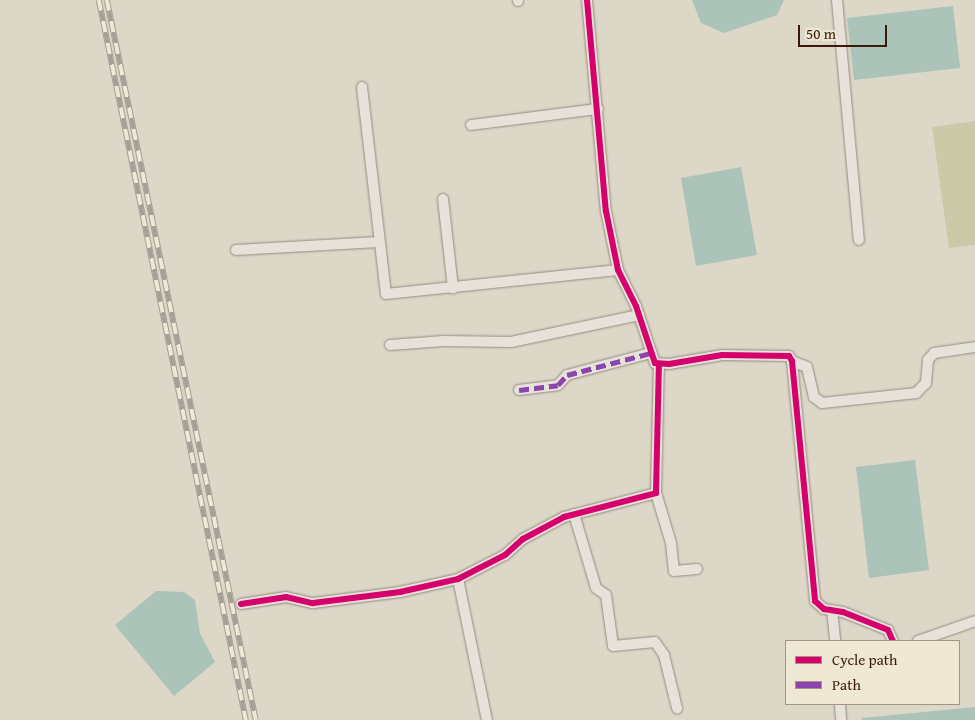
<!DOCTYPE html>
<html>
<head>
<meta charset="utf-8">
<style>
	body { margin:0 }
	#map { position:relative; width:975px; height:720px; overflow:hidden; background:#ddd7c7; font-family:"Gentium Book Plus",serif }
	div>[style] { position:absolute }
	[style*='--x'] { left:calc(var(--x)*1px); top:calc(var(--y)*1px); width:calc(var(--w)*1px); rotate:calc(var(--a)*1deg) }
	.green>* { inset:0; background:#cac9a8 }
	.water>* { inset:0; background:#abc3b8 }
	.roads { filter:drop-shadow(0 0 1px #938b80) drop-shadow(0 0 1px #938b80) }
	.street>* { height:10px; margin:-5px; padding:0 5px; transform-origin:5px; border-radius:5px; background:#e6e2da }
	.rail>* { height:5.5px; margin-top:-2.75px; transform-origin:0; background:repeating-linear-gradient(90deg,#efe8d5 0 11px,#a59f97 0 22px); box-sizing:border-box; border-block:1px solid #a59f97 }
	.quiet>* { height:5px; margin-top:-2.5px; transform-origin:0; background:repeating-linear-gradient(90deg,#8e44ad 0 10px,transparent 0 15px) }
	.cycleway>* { height:6px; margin:-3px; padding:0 3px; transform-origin:3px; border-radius:3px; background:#d6006c }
	span { translate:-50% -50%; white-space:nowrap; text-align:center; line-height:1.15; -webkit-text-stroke:4px #efe8d5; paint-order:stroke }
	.legend { position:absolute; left:785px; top:640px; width:175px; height:65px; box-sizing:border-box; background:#efe8d5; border:1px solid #a79583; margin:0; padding:6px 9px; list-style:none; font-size:15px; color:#3a1908 }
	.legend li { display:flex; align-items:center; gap:10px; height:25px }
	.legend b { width:25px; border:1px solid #a79583 }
	.scale { position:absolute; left:798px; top:25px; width:89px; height:22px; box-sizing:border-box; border:2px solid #3a1908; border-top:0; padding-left:6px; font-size:15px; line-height:18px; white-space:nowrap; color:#3a1908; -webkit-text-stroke:4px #efe8d5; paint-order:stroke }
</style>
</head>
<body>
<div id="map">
	<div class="green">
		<i style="clip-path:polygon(975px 121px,975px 245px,949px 248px,932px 127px)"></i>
	</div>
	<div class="water">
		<i style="clip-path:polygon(692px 0,784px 0,777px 15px,724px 33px,701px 23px)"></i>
		<i style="clip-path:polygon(953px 6px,960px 68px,854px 80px,847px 18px)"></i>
		<i style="clip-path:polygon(741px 167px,757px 255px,696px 266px,681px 178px)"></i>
		<i style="clip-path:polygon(915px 460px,929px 570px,869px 578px,856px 467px)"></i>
		<i style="clip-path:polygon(156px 591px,184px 592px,195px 600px,200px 633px,215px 662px,174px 696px,115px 625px)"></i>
		<i style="clip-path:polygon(975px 707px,975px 720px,862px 720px,862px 718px)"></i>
	</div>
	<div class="roads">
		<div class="street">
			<i style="--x:518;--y:0;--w:1;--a:90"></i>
			<i style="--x:587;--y:0;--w:212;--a:84.9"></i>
			<i style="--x:606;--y:211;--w:60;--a:78.5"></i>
			<i style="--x:618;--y:270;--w:40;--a:63.4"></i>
			<i style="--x:636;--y:306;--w:60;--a:71.6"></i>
			<i style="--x:655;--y:363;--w:14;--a:4"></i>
			<i style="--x:669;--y:364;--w:54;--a:-9.6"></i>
			<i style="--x:722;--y:355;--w:67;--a:0.9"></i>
			<i style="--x:789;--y:356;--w:6;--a:59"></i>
			<i style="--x:792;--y:361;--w:241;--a:84.5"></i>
			<i style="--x:815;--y:601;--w:12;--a:42"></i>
			<i style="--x:824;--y:609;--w:19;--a:9"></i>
			<i style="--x:843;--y:612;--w:48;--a:21.8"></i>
			<i style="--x:888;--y:630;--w:12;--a:66"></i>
			<i style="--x:837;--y:0;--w:241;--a:84.8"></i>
			<i style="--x:362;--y:87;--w:208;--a:83.4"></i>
			<i style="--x:386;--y:294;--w:233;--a:-5.9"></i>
			<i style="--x:471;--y:125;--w:128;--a:-7.2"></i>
			<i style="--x:443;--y:199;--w:90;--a:83.6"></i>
			<i style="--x:236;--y:250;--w:142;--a:-3.2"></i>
			<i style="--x:390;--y:345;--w:54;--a:-4.2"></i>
			<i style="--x:444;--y:341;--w:67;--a:0.9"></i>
			<i style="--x:511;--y:342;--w:131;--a:-11.9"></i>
			<i style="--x:792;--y:361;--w:16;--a:22"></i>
			<i style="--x:807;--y:367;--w:31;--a:77"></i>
			<i style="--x:814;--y:397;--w:10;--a:37"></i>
			<i style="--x:822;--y:403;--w:95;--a:-6.1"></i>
			<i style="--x:916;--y:393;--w:14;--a:-45"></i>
			<i style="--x:926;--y:383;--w:23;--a:-85"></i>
			<i style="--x:928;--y:360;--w:9;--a:-49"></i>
			<i style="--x:934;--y:353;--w:41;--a:-8.3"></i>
			<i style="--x:519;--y:390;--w:39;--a:-7"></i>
			<i style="--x:558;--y:385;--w:13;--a:-48"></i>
			<i style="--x:567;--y:375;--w:87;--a:-14.7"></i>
			<i style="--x:656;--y:493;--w:52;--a:73.3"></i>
			<i style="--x:671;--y:543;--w:28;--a:84"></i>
			<i style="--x:674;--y:571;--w:23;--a:-5"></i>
			<i style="--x:574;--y:514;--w:77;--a:73.4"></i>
			<i style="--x:596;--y:588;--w:12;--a:35"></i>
			<i style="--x:606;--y:595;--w:51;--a:82.2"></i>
			<i style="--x:613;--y:646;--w:42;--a:-5.4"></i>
			<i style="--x:655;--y:642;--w:16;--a:55"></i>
			<i style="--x:664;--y:655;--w:55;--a:76.2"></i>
			<i style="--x:458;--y:579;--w:144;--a:78.4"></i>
			<i style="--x:241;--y:604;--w:46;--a:-8.8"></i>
			<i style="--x:286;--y:597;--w:28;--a:13"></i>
			<i style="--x:313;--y:603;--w:88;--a:-7.2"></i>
			<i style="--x:400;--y:592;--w:59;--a:-12.6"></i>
			<i style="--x:458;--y:579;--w:53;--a:-27.1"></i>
			<i style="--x:505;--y:555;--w:24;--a:-42"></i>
			<i style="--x:523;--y:539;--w:47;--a:-28.2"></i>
			<i style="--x:564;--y:517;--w:95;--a:-14.6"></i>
			<i style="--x:656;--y:493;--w:128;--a:-88.7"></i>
			<i style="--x:832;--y:610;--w:31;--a:84"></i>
			<i style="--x:918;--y:641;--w:60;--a:-19.3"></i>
			<i style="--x:840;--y:704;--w:16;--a:86"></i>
		</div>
	</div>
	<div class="rail">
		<i style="--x:99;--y:0;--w:735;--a:78.46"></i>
		<i style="--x:107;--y:0;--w:735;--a:78.31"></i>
	</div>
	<div class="quiet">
		<i style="--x:519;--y:390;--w:39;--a:-7"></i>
		<i style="--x:558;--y:385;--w:13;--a:-48"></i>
		<i style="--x:567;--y:375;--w:87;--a:-14.7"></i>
	</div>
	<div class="cycleway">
		<i style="--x:587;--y:0;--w:212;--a:84.9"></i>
		<i style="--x:606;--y:211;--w:60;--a:78.5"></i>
		<i style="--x:618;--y:270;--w:40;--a:63.4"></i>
		<i style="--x:636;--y:306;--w:60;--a:71.6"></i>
		<i style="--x:655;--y:363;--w:14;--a:4"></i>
		<i style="--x:669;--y:364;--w:54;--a:-9.6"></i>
		<i style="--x:722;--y:355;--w:67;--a:0.9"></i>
		<i style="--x:789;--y:356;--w:6;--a:59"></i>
		<i style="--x:792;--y:361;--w:241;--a:84.5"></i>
		<i style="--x:815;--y:601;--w:12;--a:42"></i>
		<i style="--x:824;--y:609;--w:19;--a:9"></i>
		<i style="--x:843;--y:612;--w:48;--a:21.8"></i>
		<i style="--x:888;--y:630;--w:12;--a:66"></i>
		<i style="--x:241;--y:604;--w:46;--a:-8.8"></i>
		<i style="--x:286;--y:597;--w:28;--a:13"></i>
		<i style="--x:313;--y:603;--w:88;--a:-7.2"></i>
		<i style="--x:400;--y:592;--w:59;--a:-12.6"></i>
		<i style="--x:458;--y:579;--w:53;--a:-27.1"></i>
		<i style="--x:505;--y:555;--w:24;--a:-42"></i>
		<i style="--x:523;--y:539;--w:47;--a:-28.2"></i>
		<i style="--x:564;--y:517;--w:95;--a:-14.6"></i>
		<i style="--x:656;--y:493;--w:128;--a:-88.7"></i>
	</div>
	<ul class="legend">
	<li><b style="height:6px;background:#d6006c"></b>Cycle path</li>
	<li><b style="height:6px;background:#8e44ad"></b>Path</li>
	</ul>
	<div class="scale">50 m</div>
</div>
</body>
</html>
